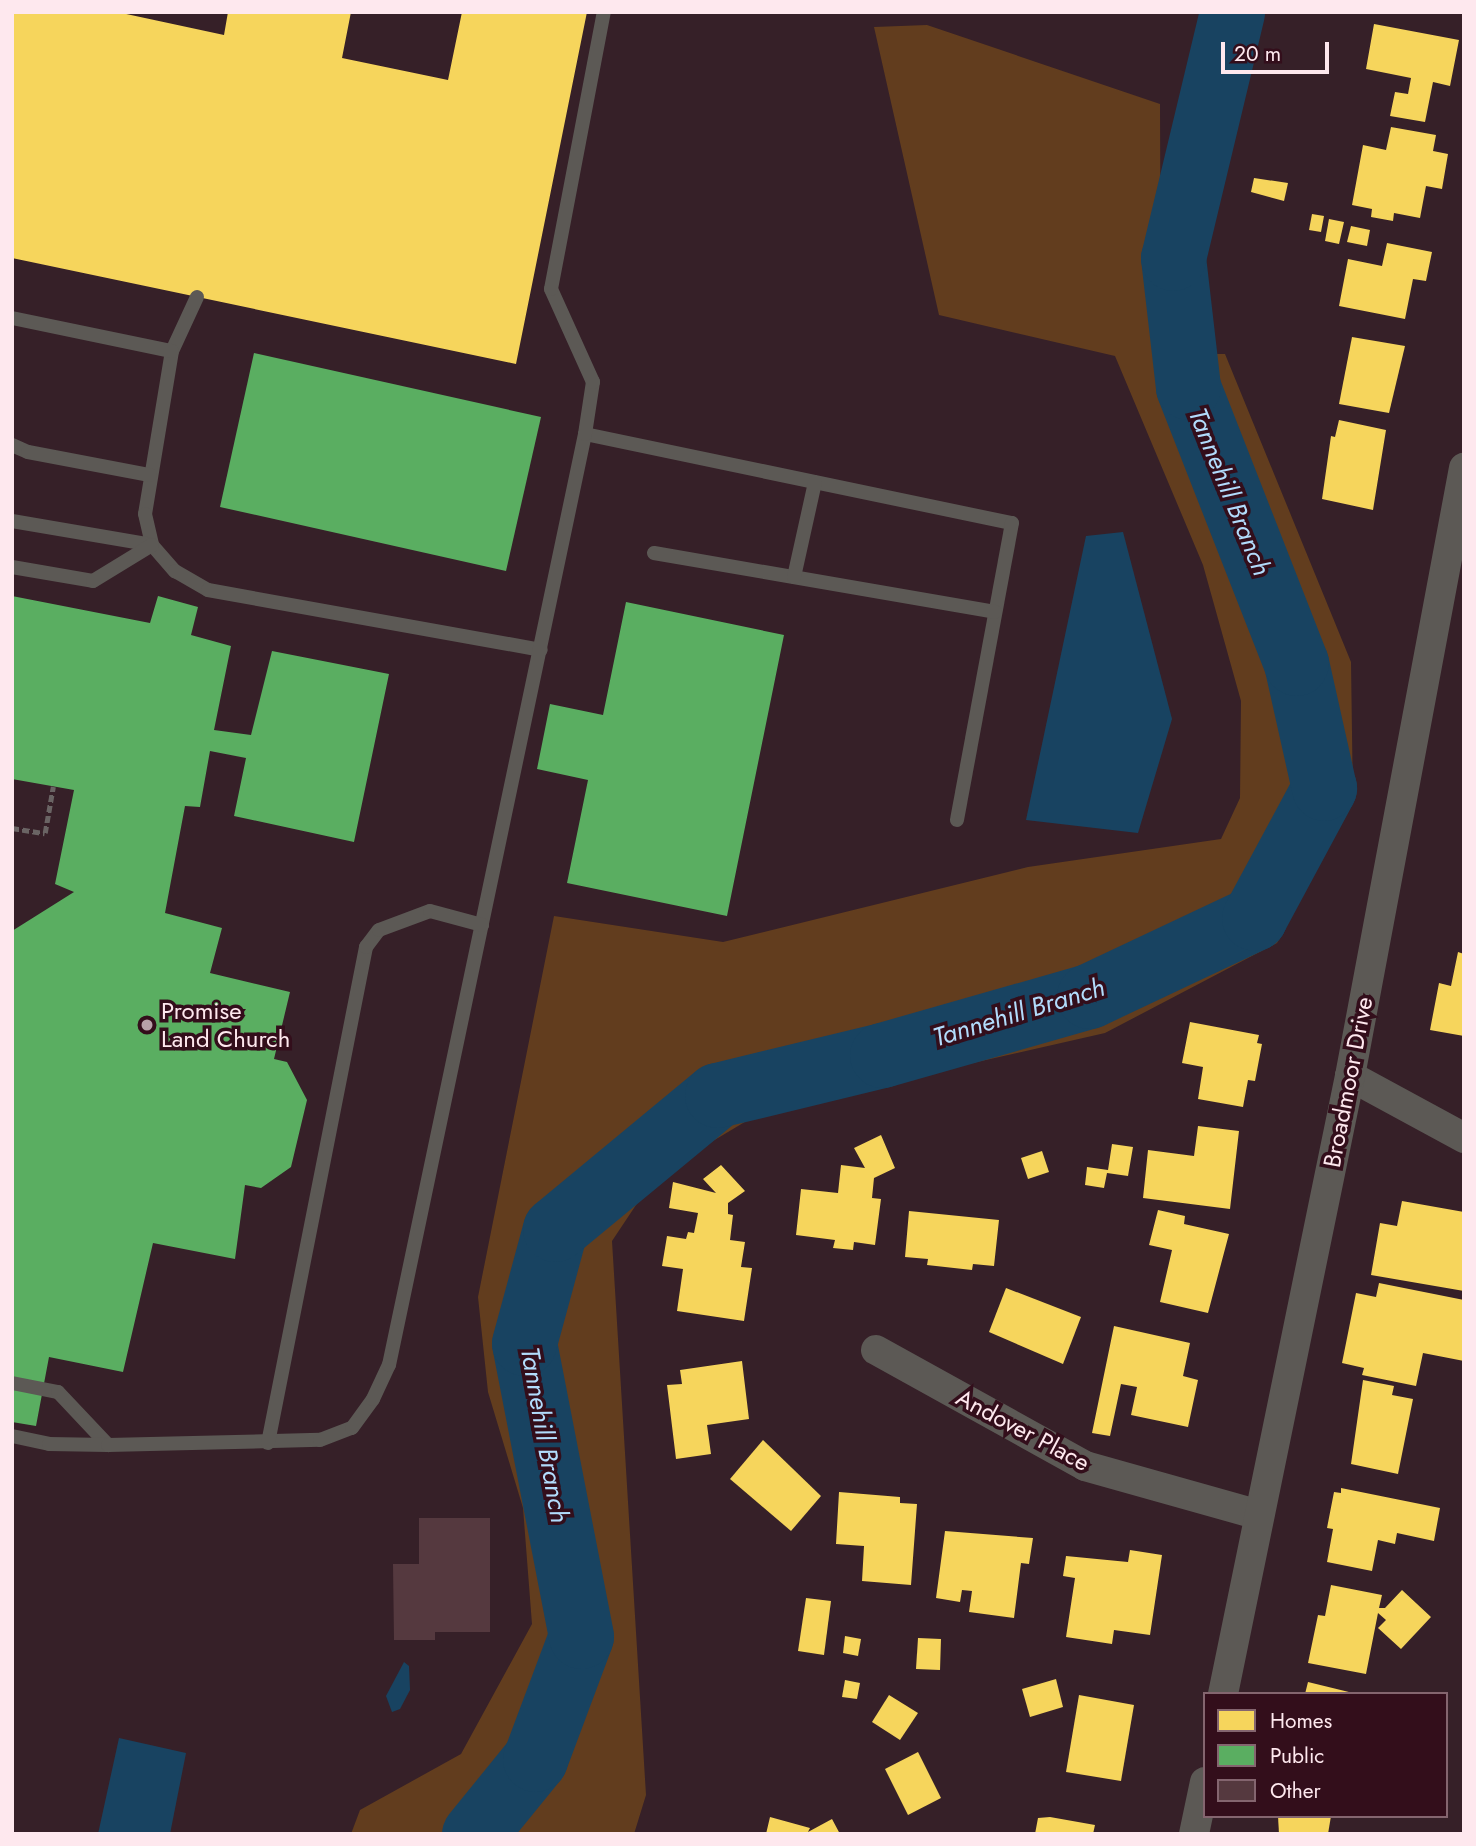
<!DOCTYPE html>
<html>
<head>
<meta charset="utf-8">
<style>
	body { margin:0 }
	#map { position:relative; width:1476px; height:1846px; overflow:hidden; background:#362028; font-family:Jost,sans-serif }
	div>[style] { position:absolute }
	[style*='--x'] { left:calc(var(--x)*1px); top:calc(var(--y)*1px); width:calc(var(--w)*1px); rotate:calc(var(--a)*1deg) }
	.green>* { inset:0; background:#623d1e }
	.water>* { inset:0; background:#184361 }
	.homes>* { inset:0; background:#f6d55c }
	.public>* { inset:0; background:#5aae61 }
	.river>* { height:65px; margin:-32.5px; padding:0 32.5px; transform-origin:32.5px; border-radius:32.5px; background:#184361 }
	.building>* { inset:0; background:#55393f }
	.path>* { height:4.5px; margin-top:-2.25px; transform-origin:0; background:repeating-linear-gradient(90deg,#6a6464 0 7px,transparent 0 10.5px) }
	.service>* { height:14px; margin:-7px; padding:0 7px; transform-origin:7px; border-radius:7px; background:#5c5955 }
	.minor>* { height:30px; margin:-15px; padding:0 15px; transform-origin:15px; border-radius:15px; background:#5c5955 }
	.dots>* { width:19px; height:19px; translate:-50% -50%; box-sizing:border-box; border:4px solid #330e1b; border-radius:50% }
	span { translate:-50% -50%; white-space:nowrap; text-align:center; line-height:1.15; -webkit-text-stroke:7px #330e1b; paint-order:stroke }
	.poi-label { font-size:24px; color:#fee8ee }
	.left { translate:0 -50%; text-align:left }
	.street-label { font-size:24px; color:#fee8ee }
	.water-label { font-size:26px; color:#b2dcfc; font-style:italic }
	.frame { position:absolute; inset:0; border:14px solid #fee8ee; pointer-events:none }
	.legend { position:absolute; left:1203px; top:1692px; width:245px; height:126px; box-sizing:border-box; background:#330e1b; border:2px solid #84656f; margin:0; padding:9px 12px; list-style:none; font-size:21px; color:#fee8ee }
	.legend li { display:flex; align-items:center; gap:14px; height:35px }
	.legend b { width:35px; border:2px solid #84656f }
	.scale { position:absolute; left:1221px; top:42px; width:108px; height:32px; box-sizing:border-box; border:4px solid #fee8ee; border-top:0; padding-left:9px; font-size:21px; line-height:24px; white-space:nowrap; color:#fee8ee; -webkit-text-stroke:5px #330e1b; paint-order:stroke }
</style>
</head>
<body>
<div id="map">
	<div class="green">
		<i style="clip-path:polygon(927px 25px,1160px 104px,1161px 354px,1225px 354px,1351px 662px,1353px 803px,1277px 943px,1105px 1033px,765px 1110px,656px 1175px,612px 1241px,646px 1795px,634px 1834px,351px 1834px,360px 1810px,461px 1754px,532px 1624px,523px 1508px,488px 1392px,478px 1297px,554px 916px,723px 942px,1028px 867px,1221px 839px,1240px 798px,1241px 701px,1203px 565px,1115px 356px,939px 315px,874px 27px)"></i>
	</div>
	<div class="water">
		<i style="clip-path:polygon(1123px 532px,1172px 719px,1138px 833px,1026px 820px,1086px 536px)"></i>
		<i style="clip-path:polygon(404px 1662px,409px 1666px,410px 1690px,400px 1709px,392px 1712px,386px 1696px)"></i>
		<i style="clip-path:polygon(119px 1738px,186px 1753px,170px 1834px,98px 1834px)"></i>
	</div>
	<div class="homes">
		<i style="clip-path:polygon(12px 12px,117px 12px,224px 35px,228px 12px,351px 12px,342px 58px,448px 80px,462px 12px,587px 12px,516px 364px,12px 258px)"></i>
		<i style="clip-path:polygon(1374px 24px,1459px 40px,1450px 86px,1433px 82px,1425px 122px,1390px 116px,1395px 92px,1408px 94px,1411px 78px,1366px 69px)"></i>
		<i style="clip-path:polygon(1391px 127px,1436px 135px,1433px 151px,1448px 154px,1442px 189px,1426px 186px,1420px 218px,1394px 213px,1393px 221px,1371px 217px,1372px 209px,1352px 205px,1363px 145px,1386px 150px)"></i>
		<i style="clip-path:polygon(1254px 178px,1288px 183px,1284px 201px,1251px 192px)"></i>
		<i style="clip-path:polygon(1312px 214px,1324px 216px,1321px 232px,1309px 230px)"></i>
		<i style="clip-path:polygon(1329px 219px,1344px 222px,1339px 244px,1325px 241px)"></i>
		<i style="clip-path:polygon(1351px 226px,1370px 230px,1367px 246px,1347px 242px)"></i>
		<i style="clip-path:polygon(1387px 243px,1432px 252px,1426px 281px,1413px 279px,1405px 319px,1339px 306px,1348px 259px,1382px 266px)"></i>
		<i style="clip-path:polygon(1352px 337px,1405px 346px,1389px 413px,1339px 404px)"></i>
		<i style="clip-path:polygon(1339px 420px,1386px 430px,1373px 510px,1322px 499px,1331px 436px,1335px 437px)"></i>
		<i style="clip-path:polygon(1458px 952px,1464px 954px,1464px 1036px,1430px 1030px,1439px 983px,1451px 986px)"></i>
		<i style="clip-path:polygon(1190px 1022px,1259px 1035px,1257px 1043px,1262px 1044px,1255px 1081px,1248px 1080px,1243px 1107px,1198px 1099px,1203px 1067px,1182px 1063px)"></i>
		<i style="clip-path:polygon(1198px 1126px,1239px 1131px,1230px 1209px,1143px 1198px,1148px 1150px,1194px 1156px)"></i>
		<i style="clip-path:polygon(881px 1135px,895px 1168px,874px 1178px,872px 1198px,881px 1199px,875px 1245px,854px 1242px,853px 1250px,833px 1248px,835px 1240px,796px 1235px,801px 1189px,838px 1193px,841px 1165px,865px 1168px,854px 1148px)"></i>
		<i style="clip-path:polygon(1112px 1144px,1133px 1147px,1128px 1176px,1107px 1173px,1104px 1188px,1085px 1185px,1087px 1167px,1108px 1170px)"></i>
		<i style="clip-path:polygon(1042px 1151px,1049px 1172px,1028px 1179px,1021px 1158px)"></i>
		<i style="clip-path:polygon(721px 1165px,745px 1191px,728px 1203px,728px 1214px,733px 1215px,730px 1240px,745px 1242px,741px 1267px,752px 1268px,744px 1321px,677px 1311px,683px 1269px,662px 1266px,667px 1236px,686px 1239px,688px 1232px,694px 1233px,698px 1213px,669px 1208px,673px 1182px,716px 1193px,703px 1179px)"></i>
		<i style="clip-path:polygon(1402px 1201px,1464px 1212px,1464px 1291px,1371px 1275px,1380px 1223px,1397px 1226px)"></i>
		<i style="clip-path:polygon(1158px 1210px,1185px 1216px,1184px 1224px,1229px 1234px,1208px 1313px,1160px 1302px,1172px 1250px,1149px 1245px)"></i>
		<i style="clip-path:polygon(909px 1211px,999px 1220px,994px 1266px,973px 1264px,972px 1270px,927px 1265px,928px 1259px,905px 1257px)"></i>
		<i style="clip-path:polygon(1379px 1283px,1464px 1300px,1464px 1361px,1423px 1353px,1416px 1386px,1362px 1375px,1364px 1368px,1342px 1363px,1356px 1293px,1376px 1297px)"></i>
		<i style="clip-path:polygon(1006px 1288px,1081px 1317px,1063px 1364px,989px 1332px)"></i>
		<i style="clip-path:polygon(1114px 1326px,1190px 1343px,1183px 1376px,1198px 1380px,1188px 1427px,1131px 1415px,1137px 1387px,1121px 1384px,1110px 1436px,1092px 1433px)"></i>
		<i style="clip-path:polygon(742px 1361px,749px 1419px,707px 1425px,711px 1454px,676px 1459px,667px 1385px,682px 1384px,680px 1370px)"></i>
		<i style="clip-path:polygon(1363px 1380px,1394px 1386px,1392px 1395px,1413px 1399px,1398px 1474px,1351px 1464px)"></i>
		<i style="clip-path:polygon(763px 1440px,821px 1496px,791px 1531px,730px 1479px)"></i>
		<i style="clip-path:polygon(1341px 1488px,1440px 1508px,1434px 1541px,1397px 1533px,1395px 1544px,1378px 1540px,1372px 1571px,1327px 1562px,1333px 1529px,1327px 1528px,1334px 1492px,1341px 1493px)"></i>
		<i style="clip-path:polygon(839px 1492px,900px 1497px,900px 1503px,917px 1504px,911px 1585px,862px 1581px,864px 1546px,836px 1544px)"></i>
		<i style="clip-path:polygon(945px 1531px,1033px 1538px,1029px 1564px,1021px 1563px,1014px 1618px,969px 1612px,972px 1591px,962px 1590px,960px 1602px,936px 1598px)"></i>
		<i style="clip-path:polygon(1130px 1550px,1162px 1555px,1150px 1635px,1114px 1630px,1112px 1644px,1066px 1637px,1075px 1578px,1063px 1576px,1066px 1556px,1128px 1562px)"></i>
		<i style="clip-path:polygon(1331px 1585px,1382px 1595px,1379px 1608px,1385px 1608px,1402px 1590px,1431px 1617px,1401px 1649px,1378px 1628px,1386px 1620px,1378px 1613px,1366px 1674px,1308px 1663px,1318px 1615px,1325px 1616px)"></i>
		<i style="clip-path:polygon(806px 1598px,831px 1601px,824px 1655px,798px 1651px)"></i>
		<i style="clip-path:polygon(845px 1636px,861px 1639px,858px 1656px,843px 1653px)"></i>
		<i style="clip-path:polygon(918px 1638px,941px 1639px,940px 1670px,916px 1669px)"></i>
		<i style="clip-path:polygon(1056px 1679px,1063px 1707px,1030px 1717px,1022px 1689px)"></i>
		<i style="clip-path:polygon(845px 1680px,860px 1683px,857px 1699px,842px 1697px)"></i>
		<i style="clip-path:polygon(1308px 1682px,1353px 1693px,1353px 1694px,1305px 1694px)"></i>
		<i style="clip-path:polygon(889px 1695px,918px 1713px,900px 1740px,872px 1722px)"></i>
		<i style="clip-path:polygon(1079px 1695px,1134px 1705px,1121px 1781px,1066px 1772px)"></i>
		<i style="clip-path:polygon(918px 1752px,941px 1798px,908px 1815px,885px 1769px)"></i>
		<i style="clip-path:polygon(1278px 1816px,1331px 1816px,1328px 1834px,1279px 1834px)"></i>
		<i style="clip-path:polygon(770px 1817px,810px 1828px,808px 1832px,832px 1819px,840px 1834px,766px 1834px)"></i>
		<i style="clip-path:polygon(1050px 1817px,1095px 1825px,1093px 1834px,1035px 1834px,1038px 1818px)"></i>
	</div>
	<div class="public">
		<i style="clip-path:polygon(254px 353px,541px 417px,506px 571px,220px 507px)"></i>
		<i style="clip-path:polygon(12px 596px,150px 623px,158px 596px,198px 607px,191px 635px,231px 646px,214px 730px,251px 735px,272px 651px,389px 674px,354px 842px,234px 816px,246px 758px,210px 751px,200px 807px,185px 806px,165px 913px,222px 928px,210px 973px,290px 992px,274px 1059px,287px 1062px,307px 1100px,291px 1167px,261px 1188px,245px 1185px,235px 1259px,153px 1243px,123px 1372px,49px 1357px,36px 1426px,12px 1422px,12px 931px,74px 892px,55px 884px,74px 790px,12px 779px)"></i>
		<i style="clip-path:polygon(626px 602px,784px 635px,727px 916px,567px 883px,588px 780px,537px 769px,550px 704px,603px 715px)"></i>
	</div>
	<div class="river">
		<i style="--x:474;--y:1834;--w:97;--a:-50.9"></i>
		<i style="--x:535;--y:1759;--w:131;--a:-69.5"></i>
		<i style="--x:581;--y:1636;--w:298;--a:-101"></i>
		<i style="--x:524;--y:1343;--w:118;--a:-74.8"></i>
		<i style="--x:555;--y:1229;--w:210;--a:-39.6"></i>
		<i style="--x:717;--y:1095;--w:170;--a:-13.6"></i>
		<i style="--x:882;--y:1055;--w:215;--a:-15.9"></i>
		<i style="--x:1089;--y:996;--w:183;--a:-25.3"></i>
		<i style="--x:1254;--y:918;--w:148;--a:-61.7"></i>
		<i style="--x:1324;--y:788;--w:128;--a:-102.6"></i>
		<i style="--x:1296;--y:663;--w:296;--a:-111.4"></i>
		<i style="--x:1188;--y:387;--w:130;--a:-96.6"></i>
		<i style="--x:1173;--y:258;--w:253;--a:-76.5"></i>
	</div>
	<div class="building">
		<i style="clip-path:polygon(419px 1518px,490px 1518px,490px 1632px,435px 1632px,435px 1640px,394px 1640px,393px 1564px,419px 1564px)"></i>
	</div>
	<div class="path">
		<i style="--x:12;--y:828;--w:33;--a:9"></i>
		<i style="--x:45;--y:833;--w:47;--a:-80.1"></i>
	</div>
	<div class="service">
		<i style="--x:197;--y:297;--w:60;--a:114.8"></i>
		<i style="--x:172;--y:351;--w:165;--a:99.4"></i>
		<i style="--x:145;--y:514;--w:32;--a:77"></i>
		<i style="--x:152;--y:545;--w:35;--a:49"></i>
		<i style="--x:175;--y:571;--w:38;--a:30"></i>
		<i style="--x:208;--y:590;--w:338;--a:10.2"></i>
		<i style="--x:12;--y:318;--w:163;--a:11.7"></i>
		<i style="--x:585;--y:434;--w:436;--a:11.8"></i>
		<i style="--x:1012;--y:523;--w:302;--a:100.5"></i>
		<i style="--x:12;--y:445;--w:17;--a:24"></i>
		<i style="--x:28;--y:452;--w:124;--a:10.7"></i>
		<i style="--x:12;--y:521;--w:142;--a:9.7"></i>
		<i style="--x:654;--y:553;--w:346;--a:9.8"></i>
		<i style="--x:12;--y:567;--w:82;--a:9.8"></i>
		<i style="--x:93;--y:581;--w:69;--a:-31.4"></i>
		<i style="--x:794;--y:577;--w:97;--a:-77.5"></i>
		<i style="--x:12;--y:1383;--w:47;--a:11.1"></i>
		<i style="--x:58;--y:1392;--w:73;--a:46.7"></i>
		<i style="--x:12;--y:1436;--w:38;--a:12"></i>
		<i style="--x:49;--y:1444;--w:59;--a:1"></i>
		<i style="--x:108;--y:1445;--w:212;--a:-1.4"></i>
		<i style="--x:320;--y:1440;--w:34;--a:-21"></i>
		<i style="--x:352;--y:1428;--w:36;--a:-54"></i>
		<i style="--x:373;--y:1399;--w:38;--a:-65"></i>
		<i style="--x:389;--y:1365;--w:951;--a:-78.11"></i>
		<i style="--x:585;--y:434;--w:53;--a:-81.3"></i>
		<i style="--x:593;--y:382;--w:102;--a:-114.3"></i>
		<i style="--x:551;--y:289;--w:282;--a:-79.2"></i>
		<i style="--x:268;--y:1443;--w:506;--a:-78.82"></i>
		<i style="--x:366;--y:947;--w:21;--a:-53"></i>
		<i style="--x:379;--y:930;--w:54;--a:-20.4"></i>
		<i style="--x:430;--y:911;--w:54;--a:15.1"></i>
	</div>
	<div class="minor">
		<i style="--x:1350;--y:1076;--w:130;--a:28.5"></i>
		<i style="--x:876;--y:1350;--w:239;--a:29"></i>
		<i style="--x:1085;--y:1466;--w:181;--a:15.7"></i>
		<i style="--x:1223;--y:1694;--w:631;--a:-78.39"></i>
		<i style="--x:1350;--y:1076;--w:619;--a:-79.38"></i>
		<i style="--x:1194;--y:1834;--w:53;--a:-78.1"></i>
	</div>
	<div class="dots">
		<i style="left:147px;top:1025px;background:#b8a2a9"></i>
	</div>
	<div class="poi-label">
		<span class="left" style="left:161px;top:1025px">Promise<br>Land Church</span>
	</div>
	<div class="street-label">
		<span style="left:1348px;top:1082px;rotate:-79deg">Broadmoor Drive</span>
		<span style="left:1023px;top:1430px;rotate:28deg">Andover Place</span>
	</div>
	<div class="water-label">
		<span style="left:1229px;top:492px;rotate:68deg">Tannehill Branch</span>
		<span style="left:1019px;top:1013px;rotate:-17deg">Tannehill Branch</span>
		<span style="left:544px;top:1435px;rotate:80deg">Tannehill Branch</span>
	</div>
	<div class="frame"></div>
	<ul class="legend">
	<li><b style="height:19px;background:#f6d55c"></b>Homes</li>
	<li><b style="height:19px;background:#5aae61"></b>Public</li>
	<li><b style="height:19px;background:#55393f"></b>Other</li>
	</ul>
	<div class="scale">20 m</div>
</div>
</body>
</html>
